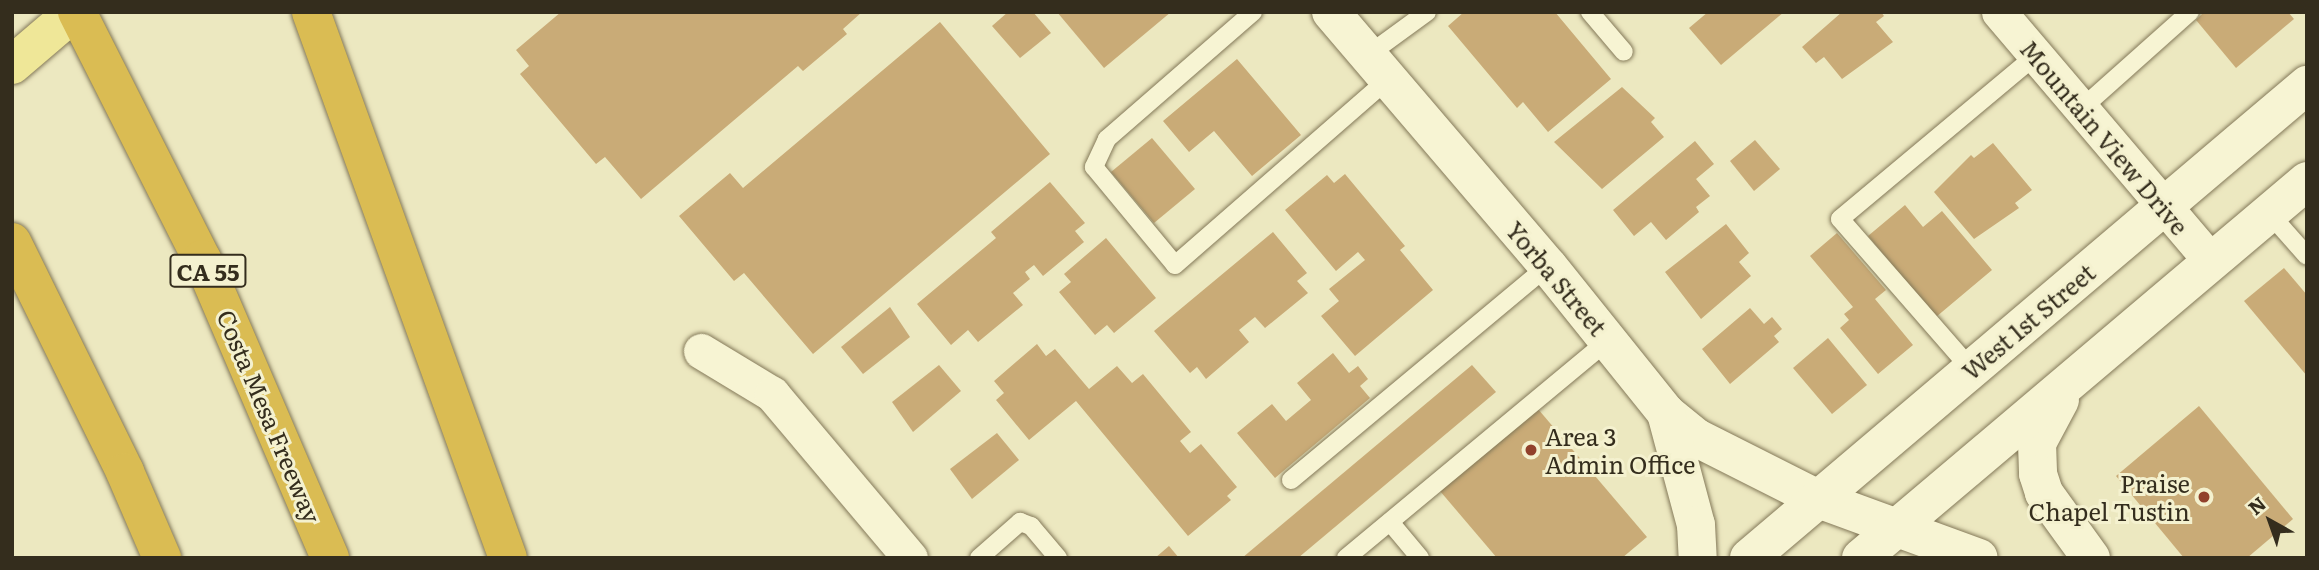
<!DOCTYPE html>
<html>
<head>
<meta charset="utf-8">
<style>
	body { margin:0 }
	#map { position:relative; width:2319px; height:570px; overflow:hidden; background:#ece8c0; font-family:Literata,serif }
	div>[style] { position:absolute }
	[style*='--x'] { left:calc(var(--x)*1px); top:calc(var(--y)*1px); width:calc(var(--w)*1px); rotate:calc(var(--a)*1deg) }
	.building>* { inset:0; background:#c9ab77 }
	.roads { filter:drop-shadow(0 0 2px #847959) drop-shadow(0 0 2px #847959) }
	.lane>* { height:18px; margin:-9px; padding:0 9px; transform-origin:9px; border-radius:9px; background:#f7f4d3 }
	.street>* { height:35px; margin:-17.5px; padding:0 17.5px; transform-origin:17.5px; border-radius:17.5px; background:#f7f4d3 }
	.secondary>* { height:38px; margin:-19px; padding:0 19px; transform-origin:19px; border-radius:19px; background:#f7f4d3 }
	.primary>* { height:38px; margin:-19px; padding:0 19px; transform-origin:19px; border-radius:19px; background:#efe798 }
	.highway>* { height:38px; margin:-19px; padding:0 19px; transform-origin:19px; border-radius:19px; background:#dabc53 }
	.dots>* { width:19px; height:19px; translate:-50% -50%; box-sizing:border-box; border:4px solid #f4f1cf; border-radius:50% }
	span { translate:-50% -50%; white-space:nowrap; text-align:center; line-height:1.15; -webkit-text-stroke:6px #f4f1cf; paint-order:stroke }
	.shield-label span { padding:2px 5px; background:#f4f1cf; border:2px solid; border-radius:5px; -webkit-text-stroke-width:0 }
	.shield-label { font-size:23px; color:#342d1d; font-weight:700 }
	.street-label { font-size:24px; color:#342d1d }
	.poi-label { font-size:24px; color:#342d1d }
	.left { translate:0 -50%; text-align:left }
	.right { translate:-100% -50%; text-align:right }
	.frame { position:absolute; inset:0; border:14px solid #342d1d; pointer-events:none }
	.north { position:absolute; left:2235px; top:486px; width:70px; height:70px; -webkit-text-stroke:5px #f4f1cf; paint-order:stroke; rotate:320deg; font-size:19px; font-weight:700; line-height:28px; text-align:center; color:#342d1d }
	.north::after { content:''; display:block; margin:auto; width:24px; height:32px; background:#342d1d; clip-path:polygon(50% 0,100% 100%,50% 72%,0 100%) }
</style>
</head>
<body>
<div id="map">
	<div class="building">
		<i style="clip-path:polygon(561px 12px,862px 12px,843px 29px,847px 34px,803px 71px,798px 66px,641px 199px,605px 157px,596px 164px,520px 74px,529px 66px,516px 50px)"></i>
		<i style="clip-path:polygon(1008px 12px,1033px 12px,1051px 33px,1020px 58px,992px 26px)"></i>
		<i style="clip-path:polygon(1057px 12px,1171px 12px,1104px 68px)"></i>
		<i style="clip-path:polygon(1464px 12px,1555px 12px,1611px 79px,1548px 132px,1523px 102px,1517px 108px,1448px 26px)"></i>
		<i style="clip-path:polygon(1708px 12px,1784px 12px,1721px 65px,1689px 28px)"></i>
		<i style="clip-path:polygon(1842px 12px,1881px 12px,1884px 16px,1876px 22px,1893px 42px,1842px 79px,1824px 57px,1816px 63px,1802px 47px)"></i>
		<i style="clip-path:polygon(2204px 12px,2288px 12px,2294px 19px,2236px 68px,2196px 20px)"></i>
		<i style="clip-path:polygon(940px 22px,1050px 154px,813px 354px,744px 273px,734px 281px,679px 216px,730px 173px,743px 188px)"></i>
		<i style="clip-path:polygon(1237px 59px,1301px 135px,1252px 176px,1214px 131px,1189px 152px,1163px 121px)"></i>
		<i style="clip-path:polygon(1622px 87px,1655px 118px,1651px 122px,1664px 137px,1602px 189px,1554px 142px)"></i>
		<i style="clip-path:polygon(1152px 138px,1195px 189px,1154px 223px,1111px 172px)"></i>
		<i style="clip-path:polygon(1755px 140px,1780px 169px,1754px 191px,1730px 161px)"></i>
		<i style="clip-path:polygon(1695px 141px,1714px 164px,1696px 179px,1710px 196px,1696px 207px,1699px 212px,1666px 240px,1651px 222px,1634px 236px,1613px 210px)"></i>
		<i style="clip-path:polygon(1993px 143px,2032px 190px,2015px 203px,2019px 208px,1974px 239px,1934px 192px,1971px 155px,1974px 158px)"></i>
		<i style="clip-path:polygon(1345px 174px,1405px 246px,1400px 250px,1433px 290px,1355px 356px,1321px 316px,1339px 301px,1329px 289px,1365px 260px,1358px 252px,1336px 271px,1285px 210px,1327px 175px,1334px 183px)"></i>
		<i style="clip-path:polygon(1050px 182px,1085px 223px,1075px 231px,1084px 242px,1043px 276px,1034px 265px,1025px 272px,1030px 279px,1013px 293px,1023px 305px,978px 342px,968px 330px,951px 345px,917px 304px,996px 238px,991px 232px)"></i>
		<i style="clip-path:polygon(1905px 205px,1923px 227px,1942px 211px,1992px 270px,1936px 317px,1868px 236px)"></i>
		<i style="clip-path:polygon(1726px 224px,1749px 253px,1739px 262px,1751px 276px,1701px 319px,1665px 272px)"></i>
		<i style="clip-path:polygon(1273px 232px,1307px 273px,1297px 281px,1308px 293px,1265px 328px,1255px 317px,1239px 330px,1249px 342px,1206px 379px,1197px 367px,1190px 373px,1154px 331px)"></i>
		<i style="clip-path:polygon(1837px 233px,1886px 290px,1875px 299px,1913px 345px,1878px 374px,1840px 328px,1849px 320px,1844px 314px,1853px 307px,1810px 256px)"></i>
		<i style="clip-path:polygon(1106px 238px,1156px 298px,1114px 333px,1107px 325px,1095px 335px,1059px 292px,1071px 282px,1064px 274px)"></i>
		<i style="clip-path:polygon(2284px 268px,2307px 295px,2307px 376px,2244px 301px)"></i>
		<i style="clip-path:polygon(890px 307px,910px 337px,863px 374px,841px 347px)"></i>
		<i style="clip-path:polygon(1750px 308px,1764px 324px,1772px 317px,1782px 329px,1774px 336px,1779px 342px,1730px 384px,1702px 349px)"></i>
		<i style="clip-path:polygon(1828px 338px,1867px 385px,1832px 414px,1793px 368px)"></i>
		<i style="clip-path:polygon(1037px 344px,1046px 356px,1055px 349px,1089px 389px,1117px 366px,1132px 383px,1143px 374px,1191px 432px,1180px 441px,1190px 453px,1201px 444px,1237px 487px,1227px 496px,1231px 500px,1188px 536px,1076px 401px,1029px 440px,996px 400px,1004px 393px,994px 381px)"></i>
		<i style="clip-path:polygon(1333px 353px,1349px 373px,1358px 366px,1368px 379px,1360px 386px,1370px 398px,1275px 478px,1237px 433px,1272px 404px,1286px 421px,1311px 400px,1297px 383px)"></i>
		<i style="clip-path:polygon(939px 365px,961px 391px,913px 432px,892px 402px)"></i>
		<i style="clip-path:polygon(1472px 365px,1496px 392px,1298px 558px,1242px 558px)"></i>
		<i style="clip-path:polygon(2199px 406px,2293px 519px,2247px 558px,2184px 558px,2116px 476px)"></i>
		<i style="clip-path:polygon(1538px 409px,1647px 537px,1622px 558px,1497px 558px,1440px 491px)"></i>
		<i style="clip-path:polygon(997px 433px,1019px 460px,972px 499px,950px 469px)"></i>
		<i style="clip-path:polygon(1169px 546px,1179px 558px,1155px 558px)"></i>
	</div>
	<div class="roads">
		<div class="lane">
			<i style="--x:1253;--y:12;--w:194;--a:139"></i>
			<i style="--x:1107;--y:139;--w:31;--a:115"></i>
			<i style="--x:1094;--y:167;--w:127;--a:50.4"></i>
			<i style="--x:1175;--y:265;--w:283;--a:-41.1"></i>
			<i style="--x:1590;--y:12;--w:52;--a:49.6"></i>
			<i style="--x:1368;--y:55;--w:73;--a:-36.1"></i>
			<i style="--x:2081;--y:109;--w:146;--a:-41.7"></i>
			<i style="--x:2269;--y:213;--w:57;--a:48.5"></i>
			<i style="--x:1971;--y:369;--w:199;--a:-131.1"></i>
			<i style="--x:1840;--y:219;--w:256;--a:-39.9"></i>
			<i style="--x:1291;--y:480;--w:334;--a:-39.8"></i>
			<i style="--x:1390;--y:522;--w:47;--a:50.2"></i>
			<i style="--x:979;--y:558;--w:55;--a:-41.3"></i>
			<i style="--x:1020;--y:522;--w:12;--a:20"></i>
			<i style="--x:1031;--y:526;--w:42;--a:49.8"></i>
			<i style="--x:1346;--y:558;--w:342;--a:-39.7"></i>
		</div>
		<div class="street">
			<i style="--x:1999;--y:12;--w:327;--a:49.6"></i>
			<i style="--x:701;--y:351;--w:83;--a:31.2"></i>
			<i style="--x:772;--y:394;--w:214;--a:49.9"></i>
		</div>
		<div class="secondary">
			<i style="--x:1331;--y:12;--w:334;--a:49.5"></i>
			<i style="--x:1548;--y:266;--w:189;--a:51.2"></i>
			<i style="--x:1666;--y:413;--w:40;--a:39"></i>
			<i style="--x:1697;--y:438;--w:136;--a:26.8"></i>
			<i style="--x:1818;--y:499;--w:171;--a:20.1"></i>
			<i style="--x:2060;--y:400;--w:49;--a:118.1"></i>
			<i style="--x:2037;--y:443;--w:31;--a:88"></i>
			<i style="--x:2038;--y:474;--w:20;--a:72"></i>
			<i style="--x:2044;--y:493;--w:80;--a:54.1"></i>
			<i style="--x:1666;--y:413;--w:116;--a:75"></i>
			<i style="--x:1696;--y:525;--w:33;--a:87"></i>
			<i style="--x:1749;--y:558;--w:732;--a:-40.29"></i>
			<i style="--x:1861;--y:558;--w:584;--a:-40.21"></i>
		</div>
		<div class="primary">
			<i style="--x:12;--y:65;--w:82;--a:-40.5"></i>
		</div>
		<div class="highway">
			<i style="--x:77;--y:12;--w:277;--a:63.2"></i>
			<i style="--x:202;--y:259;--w:325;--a:66.8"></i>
			<i style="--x:311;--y:12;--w:580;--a:70.16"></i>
			<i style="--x:12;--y:242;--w:256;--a:63.8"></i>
			<i style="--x:125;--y:472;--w:94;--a:66.7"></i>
		</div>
	</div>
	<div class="dots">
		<i style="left:1531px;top:450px;background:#91412b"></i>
		<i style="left:2204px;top:497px;background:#91412b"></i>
	</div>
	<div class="shield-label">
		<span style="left:208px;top:271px">CA 55</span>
	</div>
	<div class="street-label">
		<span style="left:2105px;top:137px;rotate:50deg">Mountain View Drive</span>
		<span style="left:1557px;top:278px;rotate:50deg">Yorba Street</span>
		<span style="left:2028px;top:321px;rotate:-40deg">West 1st Street</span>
		<span style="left:270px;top:416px;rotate:67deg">Costa Mesa Freeway</span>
	</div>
	<div class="poi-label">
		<span class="left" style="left:1545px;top:450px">Area 3<br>Admin Office</span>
		<span class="right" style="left:2190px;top:497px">Praise<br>Chapel Tustin</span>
	</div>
	<div class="frame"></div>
	<div class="north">N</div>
</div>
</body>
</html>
